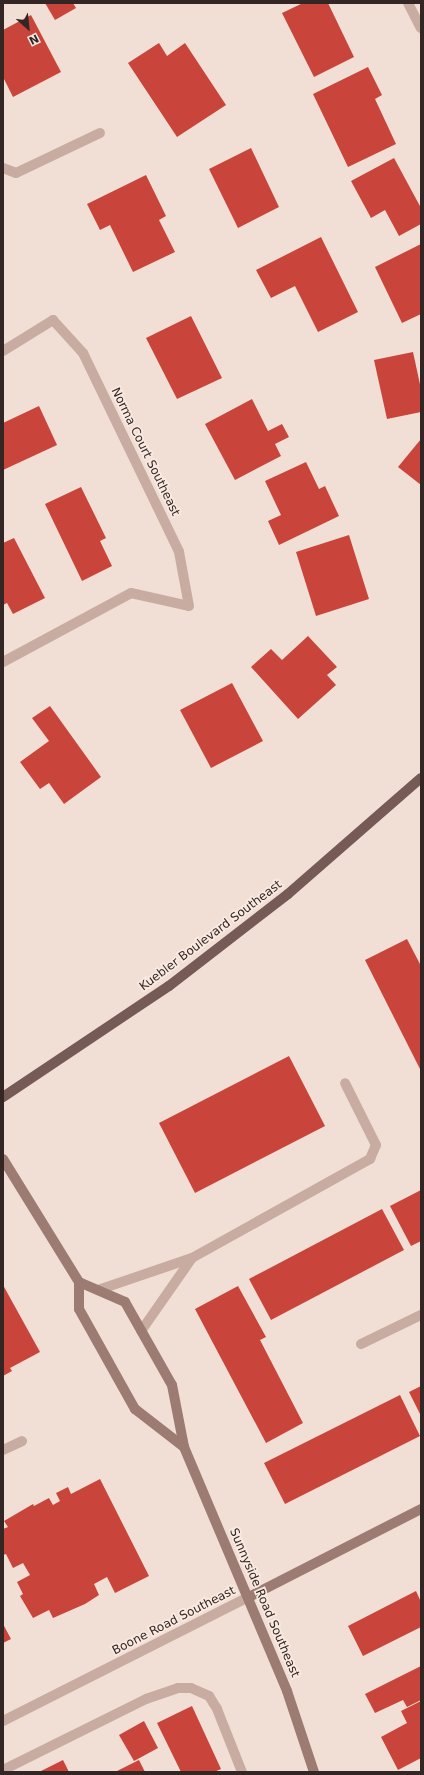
<!DOCTYPE html>
<html>
<head>
<meta charset="utf-8">
<style>
	body { margin:0 }
	#map { position:relative; width:424px; height:1775px; overflow:hidden; background:#f1dfd5; font-family:"DejaVu Sans",sans-serif }
	div>[style] { position:absolute }
	[style*='--x'] { left:calc(var(--x)*1px); top:calc(var(--y)*1px); width:calc(var(--w)*1px); rotate:calc(var(--a)*1deg) }
	.building>* { inset:0; background:#c9443b }
	.lane>* { height:10px; margin:-5px; padding:0 5px; transform-origin:5px; border-radius:5px; background:#c9aca1 }
	.street>* { height:10px; margin:-5px; padding:0 5px; transform-origin:5px; border-radius:5px; background:#c9aca1 }
	.secondary>* { height:10px; margin:-5px; padding:0 5px; transform-origin:5px; border-radius:5px; background:#9c7b73 }
	.primary>* { height:10px; margin:-5px; padding:0 5px; transform-origin:5px; border-radius:5px; background:#755a55 }
	span { translate:-50% -50%; white-space:nowrap; text-align:center; line-height:1.15; -webkit-text-stroke:3.5px #f9eae1; paint-order:stroke }
	.street-label { font-size:12px; color:#332624 }
	.frame { position:absolute; inset:0; border:4px solid #332624; pointer-events:none }
	.north { position:absolute; left:8px; top:8px; width:40px; height:40px; -webkit-text-stroke:3px #f9eae1; paint-order:stroke; rotate:153deg; font-size:11px; font-weight:700; line-height:16px; text-align:center; color:#332624 }
	.north::after { content:''; display:block; margin:auto; width:14px; height:18px; background:#332624; clip-path:polygon(50% 0,100% 100%,50% 72%,0 100%) }
</style>
</head>
<body>
<div id="map">
	<div class="building">
		<i style="clip-path:polygon(45px 3px,73px 3px,76px 8px,55px 20px)"></i>
		<i style="clip-path:polygon(303px 3px,328px 3px,354px 57px,314px 77px,282px 13px)"></i>
		<i style="clip-path:polygon(31px 15px,61px 72px,13px 97px,3px 77px,3px 30px)"></i>
		<i style="clip-path:polygon(159px 43px,167px 56px,185px 43px,226px 105px,177px 137px,128px 63px)"></i>
		<i style="clip-path:polygon(368px 67px,382px 95px,375px 99px,396px 144px,348px 167px,313px 94px)"></i>
		<i style="clip-path:polygon(251px 148px,279px 207px,238px 228px,209px 169px)"></i>
		<i style="clip-path:polygon(394px 158px,421px 208px,421px 224px,399px 236px,385px 210px,371px 218px,351px 181px)"></i>
		<i style="clip-path:polygon(146px 175px,166px 216px,159px 220px,175px 252px,133px 272px,110px 225px,100px 230px,87px 204px)"></i>
		<i style="clip-path:polygon(321px 237px,358px 312px,318px 332px,295px 286px,271px 298px,256px 270px)"></i>
		<i style="clip-path:polygon(421px 244px,421px 314px,402px 323px,375px 267px)"></i>
		<i style="clip-path:polygon(191px 316px,222px 378px,177px 399px,146px 338px)"></i>
		<i style="clip-path:polygon(413px 352px,421px 389px,421px 412px,387px 419px,374px 360px)"></i>
		<i style="clip-path:polygon(252px 399px,268px 431px,282px 424px,289px 437px,275px 444px,281px 456px,235px 480px,205px 424px)"></i>
		<i style="clip-path:polygon(39px 406px,57px 445px,3px 470px,3px 423px)"></i>
		<i style="clip-path:polygon(421px 439px,421px 485px,398px 467px)"></i>
		<i style="clip-path:polygon(306px 462px,319px 489px,325px 486px,339px 516px,279px 545px,268px 521px,281px 515px,265px 481px)"></i>
		<i style="clip-path:polygon(81px 487px,106px 538px,100px 541px,112px 566px,82px 581px,45px 504px)"></i>
		<i style="clip-path:polygon(349px 535px,369px 599px,316px 616px,296px 552px)"></i>
		<i style="clip-path:polygon(14px 538px,45px 598px,13px 614px,7px 603px,3px 605px,3px 543px)"></i>
		<i style="clip-path:polygon(308px 636px,337px 667px,327px 675px,336px 685px,298px 719px,251px 667px,271px 649px,282px 660px)"></i>
		<i style="clip-path:polygon(232px 683px,263px 741px,211px 768px,180px 710px)"></i>
		<i style="clip-path:polygon(50px 706px,101px 777px,64px 804px,49px 783px,40px 789px,20px 762px,49px 741px,32px 718px)"></i>
		<i style="clip-path:polygon(407px 939px,421px 966px,421px 1071px,365px 960px)"></i>
		<i style="clip-path:polygon(289px 1056px,325px 1126px,195px 1193px,159px 1123px)"></i>
		<i style="clip-path:polygon(421px 1190px,421px 1241px,411px 1246px,390px 1206px)"></i>
		<i style="clip-path:polygon(382px 1209px,404px 1250px,271px 1320px,249px 1279px)"></i>
		<i style="clip-path:polygon(3px 1285px,40px 1352px,10px 1368px,12px 1371px,3px 1376px)"></i>
		<i style="clip-path:polygon(238px 1286px,266px 1337px,260px 1340px,303px 1423px,266px 1443px,195px 1309px)"></i>
		<i style="clip-path:polygon(421px 1386px,421px 1416px,409px 1392px)"></i>
		<i style="clip-path:polygon(400px 1395px,420px 1436px,285px 1504px,264px 1463px)"></i>
		<i style="clip-path:polygon(100px 1479px,149px 1576px,115px 1593px,107px 1577px,94px 1584px,99px 1595px,85px 1604px,53px 1618px,49px 1610px,33px 1618px,20px 1596px,23px 1594px,17px 1582px,30px 1575px,23px 1563px,13px 1568px,6px 1554px,3px 1555px,3px 1529px,8px 1527px,4px 1521px,33px 1504px,34px 1506px,49px 1498px,53px 1505px,60px 1501px,56px 1493px,68px 1487px,71px 1494px)"></i>
		<i style="clip-path:polygon(416px 1591px,421px 1602px,421px 1627px,363px 1656px,348px 1626px)"></i>
		<i style="clip-path:polygon(3px 1624px,11px 1639px,3px 1643px)"></i>
		<i style="clip-path:polygon(421px 1666px,421px 1700px,407px 1707px,403px 1700px,375px 1713px,365px 1694px)"></i>
		<i style="clip-path:polygon(421px 1701px,421px 1758px,398px 1770px,381px 1737px,407px 1723px,401px 1711px)"></i>
		<i style="clip-path:polygon(192px 1706px,221px 1769px,214px 1772px,181px 1772px,157px 1723px)"></i>
		<i style="clip-path:polygon(144px 1721px,158px 1748px,134px 1761px,119px 1735px)"></i>
		<i style="clip-path:polygon(63px 1760px,69px 1772px,39px 1772px)"></i>
		<i style="clip-path:polygon(139px 1760px,145px 1772px,115px 1772px)"></i>
	</div>
	<div class="lane">
		<i style="--x:3;--y:168;--w:14;--a:21"></i>
		<i style="--x:16;--y:173;--w:93;--a:-25.5"></i>
		<i style="--x:3;--y:662;--w:145;--a:-28.3"></i>
		<i style="--x:131;--y:593;--w:59;--a:12.6"></i>
		<i style="--x:192;--y:1258;--w:204;--a:-29.1"></i>
		<i style="--x:370;--y:1159;--w:15;--a:-67"></i>
		<i style="--x:376;--y:1145;--w:69;--a:-116.6"></i>
		<i style="--x:98;--y:1290;--w:99;--a:-18.8"></i>
		<i style="--x:192;--y:1258;--w:89;--a:124.9"></i>
		<i style="--x:361;--y:1344;--w:67;--a:-25.8"></i>
		<i style="--x:3;--y:1450;--w:21;--a:-25"></i>
		<i style="--x:3;--y:1770;--w:160;--a:-26.4"></i>
		<i style="--x:146;--y:1699;--w:34;--a:-19"></i>
		<i style="--x:178;--y:1688;--w:13;--a:0"></i>
		<i style="--x:191;--y:1688;--w:20;--a:24"></i>
		<i style="--x:209;--y:1696;--w:15;--a:58"></i>
		<i style="--x:217;--y:1709;--w:68;--a:68.4"></i>
	</div>
	<div class="street">
		<i style="--x:408;--y:3;--w:28;--a:63"></i>
		<i style="--x:3;--y:351;--w:59;--a:-31.8"></i>
		<i style="--x:53;--y:320;--w:45;--a:47.7"></i>
		<i style="--x:83;--y:353;--w:221;--a:64.2"></i>
		<i style="--x:179;--y:552;--w:55;--a:79.5"></i>
		<i style="--x:3;--y:1721;--w:275;--a:-26.8"></i>
	</div>
	<div class="secondary">
		<i style="--x:3;--y:1159;--w:145;--a:58.3"></i>
		<i style="--x:79;--y:1282;--w:27;--a:90"></i>
		<i style="--x:79;--y:1309;--w:115;--a:60.8"></i>
		<i style="--x:135;--y:1409;--w:62;--a:37.8"></i>
		<i style="--x:79;--y:1282;--w:50;--a:23.5"></i>
		<i style="--x:125;--y:1302;--w:95;--a:60.5"></i>
		<i style="--x:172;--y:1385;--w:63;--a:79"></i>
		<i style="--x:184;--y:1447;--w:265;--a:67.1"></i>
		<i style="--x:287;--y:1691;--w:85;--a:71.6"></i>
		<i style="--x:249;--y:1597;--w:193;--a:-27.1"></i>
	</div>
	<div class="primary">
		<i style="--x:3;--y:1097;--w:200;--a:-33.8"></i>
		<i style="--x:169;--y:986;--w:150;--a:-37.7"></i>
		<i style="--x:288;--y:894;--w:176;--a:-41.1"></i>
	</div>
	<div class="street-label">
		<span style="left:145px;top:452px;rotate:64deg">Norma Court Southeast</span>
		<span style="left:211px;top:936px;rotate:-37deg">Kuebler Boulevard Southeast</span>
		<span style="left:264px;top:1603px;rotate:67deg">Sunnyside Road Southeast</span>
		<span style="left:174px;top:1621px;rotate:-27deg">Boone Road Southeast</span>
	</div>
	<div class="frame"></div>
	<div class="north">N</div>
</div>
</body>
</html>
